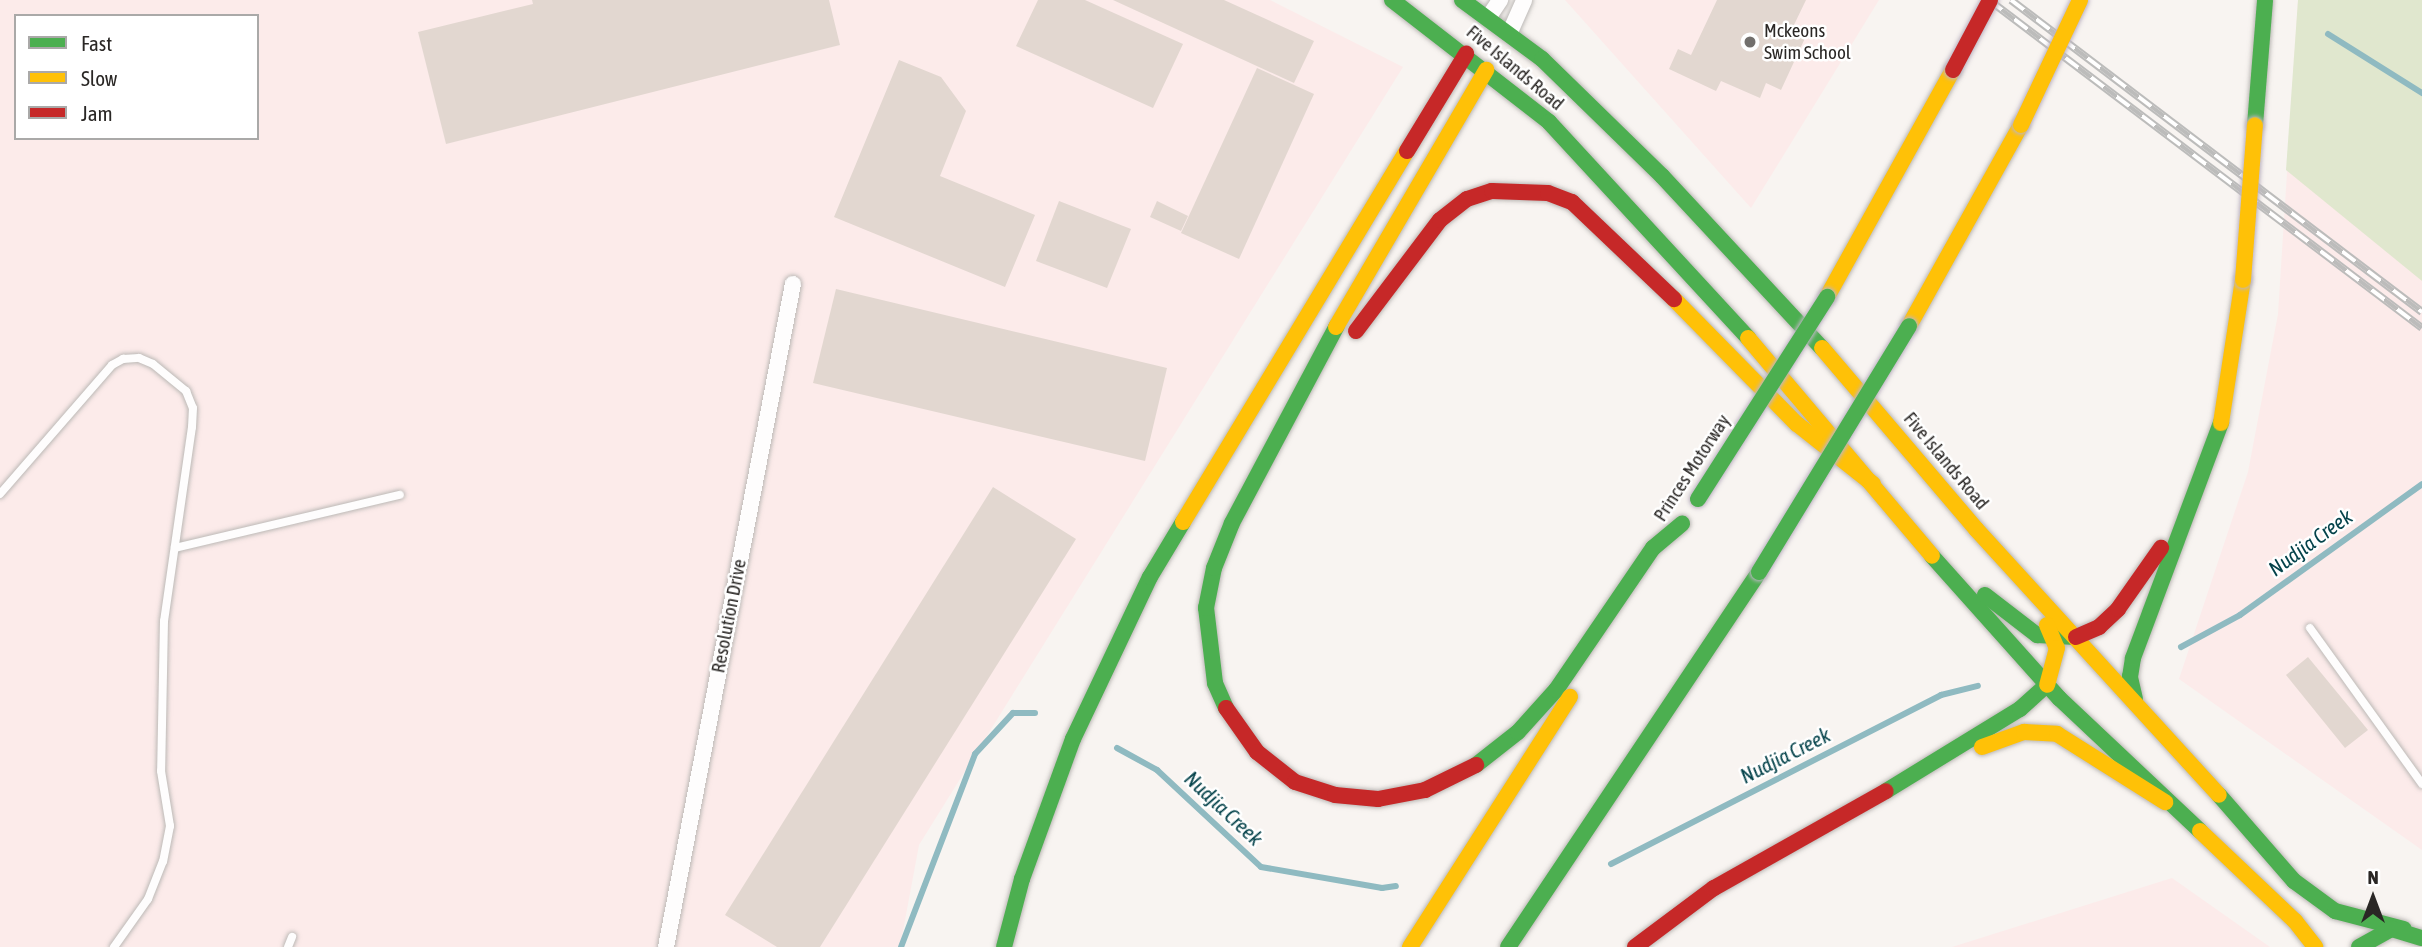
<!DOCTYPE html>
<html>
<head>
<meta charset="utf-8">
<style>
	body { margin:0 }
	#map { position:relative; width:2422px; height:947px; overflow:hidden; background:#f8f4f1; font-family:"Asap Condensed",sans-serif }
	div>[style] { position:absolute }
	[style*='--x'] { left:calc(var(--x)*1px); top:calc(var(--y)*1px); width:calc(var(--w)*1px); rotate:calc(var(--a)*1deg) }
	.industrial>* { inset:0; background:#fcebea }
	.green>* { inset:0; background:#e0e7ce }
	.stream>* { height:6px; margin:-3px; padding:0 3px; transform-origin:3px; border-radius:3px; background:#8fbac1 }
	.building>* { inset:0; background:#e2d7d0 }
	.roads { filter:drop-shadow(0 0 2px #bcb9b6) drop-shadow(0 0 2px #bcb9b6) }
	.lane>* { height:8px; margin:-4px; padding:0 4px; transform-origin:4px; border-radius:4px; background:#fefdfd }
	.street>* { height:16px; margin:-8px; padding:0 8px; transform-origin:8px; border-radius:8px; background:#fefdfd }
	.fast>* { height:16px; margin:-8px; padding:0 8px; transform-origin:8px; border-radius:8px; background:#4caf50 }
	.slow>* { height:16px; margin:-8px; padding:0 8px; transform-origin:8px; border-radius:8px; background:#ffc107 }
	.jam>* { height:16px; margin:-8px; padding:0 8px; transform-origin:8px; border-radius:8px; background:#c62828 }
	.rail>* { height:8px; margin-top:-4px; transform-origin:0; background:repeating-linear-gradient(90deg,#fff 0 16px,#bcbcbb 0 32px); box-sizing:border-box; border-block:2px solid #bcbcbb }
	.bridges { filter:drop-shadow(0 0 2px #bdb5c2) drop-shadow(0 0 2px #bdb5c2) }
	.fast-bridge>* { height:16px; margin:-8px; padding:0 8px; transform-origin:8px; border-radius:8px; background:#4caf50 }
	.slow-bridge>* { height:16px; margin:-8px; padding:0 8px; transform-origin:8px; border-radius:8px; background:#ffc107 }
	.jam-bridge>* { height:16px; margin:-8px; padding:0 8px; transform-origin:8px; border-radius:8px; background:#c62828 }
	.dots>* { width:19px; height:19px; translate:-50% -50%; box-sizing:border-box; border:4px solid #fff; border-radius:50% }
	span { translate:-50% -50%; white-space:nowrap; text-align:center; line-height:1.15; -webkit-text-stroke:5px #fff; paint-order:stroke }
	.poi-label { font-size:19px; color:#2a2725 }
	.left { translate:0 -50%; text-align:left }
	.street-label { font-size:19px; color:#2a2725 }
	.water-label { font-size:21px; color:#05434b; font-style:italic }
	.legend { position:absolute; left:14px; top:14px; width:245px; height:126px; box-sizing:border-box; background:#fff; border:2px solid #aaa9a8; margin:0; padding:9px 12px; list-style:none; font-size:21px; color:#2a2725 }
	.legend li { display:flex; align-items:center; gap:14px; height:35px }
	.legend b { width:35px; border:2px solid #aaa9a8 }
	.north { position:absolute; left:2338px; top:863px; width:70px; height:70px; -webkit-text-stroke:5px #fff; paint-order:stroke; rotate:0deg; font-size:19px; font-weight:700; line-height:28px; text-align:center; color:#2a2725 }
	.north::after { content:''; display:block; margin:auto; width:24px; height:32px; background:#2a2725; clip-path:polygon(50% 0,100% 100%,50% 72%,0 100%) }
</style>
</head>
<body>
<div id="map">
	<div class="industrial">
		<i style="clip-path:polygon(evenodd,0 0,1270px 0,1403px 67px,919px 845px,900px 947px,0 947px,0 0,16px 16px,257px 16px,257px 138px,16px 138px,16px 16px)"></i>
		<i style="clip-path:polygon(1565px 0,1879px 0,1751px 208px)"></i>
		<i style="clip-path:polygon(2298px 0,2422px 0,2422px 850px,2179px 679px,2248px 472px,2278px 314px)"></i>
		<i style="clip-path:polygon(2172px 878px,2270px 947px,1952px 947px)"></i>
	</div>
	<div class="green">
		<i style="clip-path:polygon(2298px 0,2422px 0,2422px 281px,2286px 170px)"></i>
	</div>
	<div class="stream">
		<i style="--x:2328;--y:34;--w:111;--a:32.1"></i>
		<i style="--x:2181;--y:647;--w:67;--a:-28.5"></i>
		<i style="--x:2240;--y:615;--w:224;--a:-35.7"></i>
		<i style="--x:1117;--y:748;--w:46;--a:28.8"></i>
		<i style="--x:1157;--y:770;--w:142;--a:43"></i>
		<i style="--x:1261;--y:867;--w:123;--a:9.8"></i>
		<i style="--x:1382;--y:888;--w:14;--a:-8"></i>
		<i style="--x:1611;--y:864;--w:371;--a:-27.1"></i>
		<i style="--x:1941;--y:695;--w:38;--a:-14"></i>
		<i style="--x:901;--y:947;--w:207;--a:-69"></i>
		<i style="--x:975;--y:754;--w:56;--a:-47.2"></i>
		<i style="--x:1013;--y:713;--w:22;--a:0"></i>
	</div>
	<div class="building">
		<i style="clip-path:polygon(532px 0,829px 0,840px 45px,446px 144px,418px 32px,533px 4px)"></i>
		<i style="clip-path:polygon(1038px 0,1085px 0,1183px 44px,1153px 108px,1016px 46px)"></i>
		<i style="clip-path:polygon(1113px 0,1224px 0,1314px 41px,1294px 83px)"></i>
		<i style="clip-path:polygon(1717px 0,1806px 0,1792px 29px,1806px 36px,1781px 90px,1766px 83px,1760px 98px,1721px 81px,1716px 91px,1669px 69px,1678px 49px,1691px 55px)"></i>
		<i style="clip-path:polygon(899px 60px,941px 77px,966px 111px,940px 176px,1035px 215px,1005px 287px,834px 217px)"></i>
		<i style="clip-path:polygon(1257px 68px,1314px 94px,1239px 259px,1181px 233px)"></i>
		<i style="clip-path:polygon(1059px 201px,1131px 229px,1107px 288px,1036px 261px)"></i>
		<i style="clip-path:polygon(1157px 201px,1188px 216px,1181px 231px,1150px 217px)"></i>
		<i style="clip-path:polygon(836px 289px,1167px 368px,1145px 461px,813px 383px)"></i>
		<i style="clip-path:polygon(993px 487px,1076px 539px,820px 947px,777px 947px,725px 915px)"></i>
		<i style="clip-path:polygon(2308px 657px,2368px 730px,2345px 748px,2286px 675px)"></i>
	</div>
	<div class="roads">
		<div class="lane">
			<i style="--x:0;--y:494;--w:171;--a:-49"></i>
			<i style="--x:112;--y:365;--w:13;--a:-29"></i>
			<i style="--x:123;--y:359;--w:16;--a:-4"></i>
			<i style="--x:139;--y:358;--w:15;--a:23"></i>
			<i style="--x:153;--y:364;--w:43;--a:39.3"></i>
			<i style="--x:186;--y:391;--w:18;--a:68"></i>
			<i style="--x:193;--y:408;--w:19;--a:93"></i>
			<i style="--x:192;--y:427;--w:196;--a:98.2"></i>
			<i style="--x:164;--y:621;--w:150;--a:91.1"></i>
			<i style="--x:161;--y:771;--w:56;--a:80.7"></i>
			<i style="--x:170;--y:826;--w:36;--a:101"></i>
			<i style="--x:163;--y:861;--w:41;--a:111.5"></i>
			<i style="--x:148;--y:899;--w:59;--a:125.3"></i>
			<i style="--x:175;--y:548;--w:231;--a:-13.3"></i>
			<i style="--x:2310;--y:628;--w:192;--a:54.3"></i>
			<i style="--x:288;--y:947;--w:11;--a:-68"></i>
		</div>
		<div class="street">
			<i style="--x:1488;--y:18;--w:22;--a:-56"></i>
			<i style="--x:1510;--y:32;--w:35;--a:-66"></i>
			<i style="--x:666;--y:947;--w:675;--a:-79.16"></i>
		</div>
		<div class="fast">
			<i style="--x:1392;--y:0;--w:199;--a:37.8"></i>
			<i style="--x:1549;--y:122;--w:294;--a:47.3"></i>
			<i style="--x:1462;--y:0;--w:99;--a:36.4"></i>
			<i style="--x:1542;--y:59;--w:168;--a:44.3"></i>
			<i style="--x:1662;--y:176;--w:235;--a:47.1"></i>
			<i style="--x:2255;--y:125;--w:125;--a:-85.4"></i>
			<i style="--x:1932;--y:556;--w:191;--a:48.2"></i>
			<i style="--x:2059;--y:698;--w:194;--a:43.3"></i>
			<i style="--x:1985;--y:595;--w:66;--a:37.6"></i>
			<i style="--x:2037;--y:635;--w:39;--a:3"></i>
			<i style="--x:2135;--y:699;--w:23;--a:-103"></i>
			<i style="--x:2130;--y:677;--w:19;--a:-81"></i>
			<i style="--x:2133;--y:658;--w:251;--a:-69.5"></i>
			<i style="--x:1226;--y:708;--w:27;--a:-114"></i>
			<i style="--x:1215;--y:683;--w:76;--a:-96.8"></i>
			<i style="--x:1206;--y:608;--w:41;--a:-78.7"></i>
			<i style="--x:1214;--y:568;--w:48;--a:-68.2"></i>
			<i style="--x:1232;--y:523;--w:222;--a:-62"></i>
			<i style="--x:1476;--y:765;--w:53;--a:-38.2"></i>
			<i style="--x:1518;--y:732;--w:57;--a:-47.9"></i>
			<i style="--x:1556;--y:690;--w:172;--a:-55.7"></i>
			<i style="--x:1653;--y:548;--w:38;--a:-40"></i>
			<i style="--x:1886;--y:791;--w:157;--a:-31.5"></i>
			<i style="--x:2020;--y:709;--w:36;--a:-42"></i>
			<i style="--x:2219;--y:795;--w:114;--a:48.9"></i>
			<i style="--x:2294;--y:881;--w:51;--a:36.2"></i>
			<i style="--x:2335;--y:911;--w:71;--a:14.6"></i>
			<i style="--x:1004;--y:947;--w:70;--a:-75.2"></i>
			<i style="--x:1022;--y:879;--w:149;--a:-70"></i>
			<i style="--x:1073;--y:739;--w:179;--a:-64.6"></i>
			<i style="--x:1150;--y:577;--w:64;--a:-59"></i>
			<i style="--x:1508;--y:947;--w:451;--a:-56.2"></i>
			<i style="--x:2359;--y:947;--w:38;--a:-29"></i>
			<i style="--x:2392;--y:929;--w:31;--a:17"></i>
		</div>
		<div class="slow">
			<i style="--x:1827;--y:297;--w:260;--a:-61"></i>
			<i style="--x:1674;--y:299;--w:175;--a:45.5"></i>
			<i style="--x:1797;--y:424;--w:97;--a:38.3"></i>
			<i style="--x:1909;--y:326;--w:230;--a:-60.9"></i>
			<i style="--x:1336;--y:327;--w:298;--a:-59.7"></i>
			<i style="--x:1748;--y:338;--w:285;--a:49.8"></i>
			<i style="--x:1822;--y:348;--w:238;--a:49.6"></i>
			<i style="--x:1976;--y:529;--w:360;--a:47.6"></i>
			<i style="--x:2221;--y:423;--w:145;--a:-81.3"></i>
			<i style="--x:1183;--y:522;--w:433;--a:-58.9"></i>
			<i style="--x:2047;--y:625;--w:25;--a:67"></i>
			<i style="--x:2057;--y:648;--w:38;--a:105"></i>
			<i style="--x:1982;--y:747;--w:45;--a:-19.7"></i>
			<i style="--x:2024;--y:732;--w:33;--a:3"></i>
			<i style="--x:2057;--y:734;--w:128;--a:32.2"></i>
			<i style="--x:2200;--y:831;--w:131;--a:43.5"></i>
			<i style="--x:2295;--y:921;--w:33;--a:52"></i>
			<i style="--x:1410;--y:947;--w:297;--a:-57.4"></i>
		</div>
		<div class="jam">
			<i style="--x:1407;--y:151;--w:114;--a:-58.7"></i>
			<i style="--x:1356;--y:331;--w:139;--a:-52.9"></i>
			<i style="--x:1440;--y:220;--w:34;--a:-38"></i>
			<i style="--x:1467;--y:199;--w:26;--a:-18"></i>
			<i style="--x:1492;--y:191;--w:56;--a:2"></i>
			<i style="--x:1548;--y:193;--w:26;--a:21"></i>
			<i style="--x:1572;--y:202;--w:141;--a:43.6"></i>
			<i style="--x:2076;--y:637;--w:25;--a:-23"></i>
			<i style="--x:2099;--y:627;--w:26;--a:-43"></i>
			<i style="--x:2118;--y:609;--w:75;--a:-54.8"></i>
			<i style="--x:1226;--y:708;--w:54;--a:54.8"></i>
			<i style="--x:1257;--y:752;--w:48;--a:38.3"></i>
			<i style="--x:1295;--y:782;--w:42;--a:18"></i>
			<i style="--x:1335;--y:795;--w:43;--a:5.3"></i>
			<i style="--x:1378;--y:799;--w:48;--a:-10.8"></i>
			<i style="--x:1425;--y:790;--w:57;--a:-26.1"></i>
			<i style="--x:1635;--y:947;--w:99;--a:-36.8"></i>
			<i style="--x:1714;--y:888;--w:197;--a:-29.4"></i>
		</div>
	</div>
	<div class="rail">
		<i style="--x:1989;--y:0;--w:543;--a:37.14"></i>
		<i style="--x:2011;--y:0;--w:516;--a:37.2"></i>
	</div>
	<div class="bridges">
		<div class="fast-bridge">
			<i style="--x:1698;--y:499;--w:240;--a:-57.4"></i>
			<i style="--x:1759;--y:572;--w:288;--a:-58.6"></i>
		</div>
		<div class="slow-bridge">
			<i style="--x:2021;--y:125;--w:138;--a:-64.7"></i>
			<i style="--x:2243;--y:280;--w:155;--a:-85.6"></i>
		</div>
		<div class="jam-bridge">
			<i style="--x:1953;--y:70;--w:79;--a:-62.1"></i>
		</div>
	</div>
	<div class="dots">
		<i style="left:1750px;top:42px;background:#726f6c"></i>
	</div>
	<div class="poi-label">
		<span class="left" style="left:1764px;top:42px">Mckeons<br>Swim School</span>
	</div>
	<div class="street-label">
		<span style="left:1515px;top:68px;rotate:40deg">Five Islands Road</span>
		<span style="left:1946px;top:461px;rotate:50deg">Five Islands Road</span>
		<span style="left:1692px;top:468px;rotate:-57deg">Princes Motorway</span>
		<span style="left:729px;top:616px;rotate:-79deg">Resolution Drive</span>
	</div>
	<div class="water-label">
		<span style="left:2310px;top:542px;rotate:-36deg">Nudjia Creek</span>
		<span style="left:1785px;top:755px;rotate:-27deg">Nudjia Creek</span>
		<span style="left:1224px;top:808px;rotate:43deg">Nudjia Creek</span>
	</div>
	<ul class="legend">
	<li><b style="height:9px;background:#4caf50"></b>Fast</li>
	<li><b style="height:9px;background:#ffc107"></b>Slow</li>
	<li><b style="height:9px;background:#c62828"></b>Jam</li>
	</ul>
	<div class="north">N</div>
</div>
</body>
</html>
